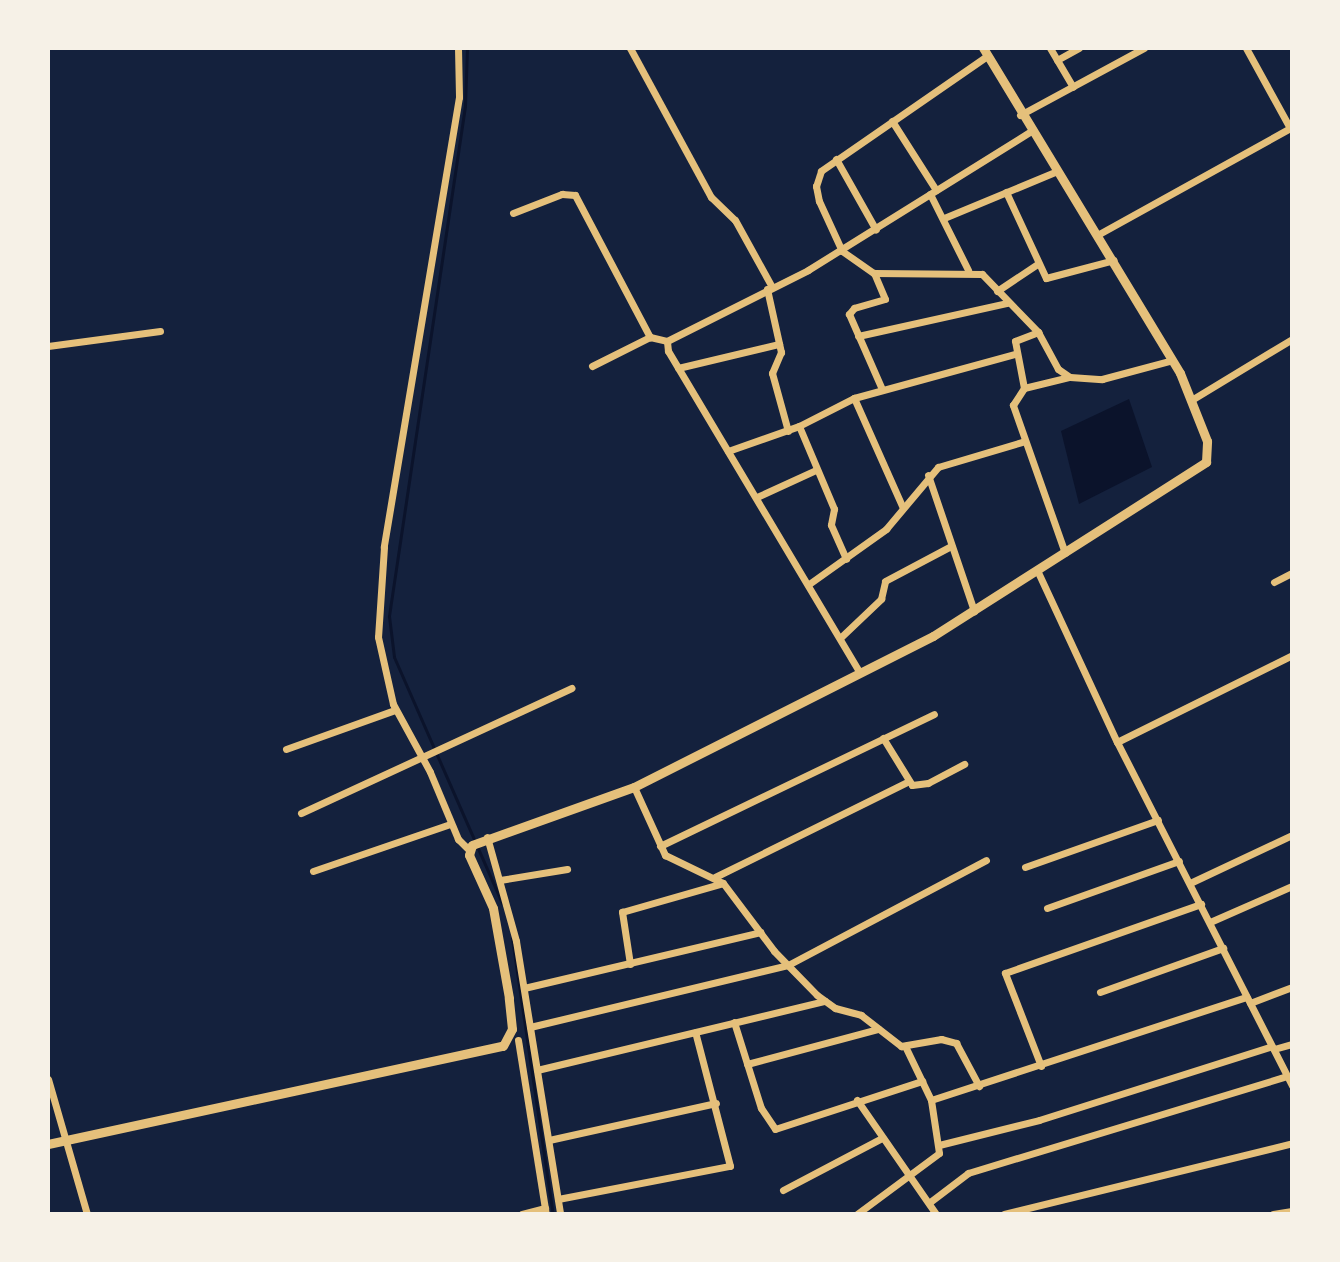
<!DOCTYPE html>
<html>
<head>
<meta charset="utf-8">
<style>
	body { margin:0 }
	#map { position:relative; width:1340px; height:1262px; overflow:hidden; background:#14213d; font-family:Roboto,sans-serif }
	div>[style] { position:absolute }
	[style*='--x'] { left:calc(var(--x)*1px); top:calc(var(--y)*1px); width:calc(var(--w)*1px); rotate:calc(var(--a)*1deg) }
	.water>* { inset:0; background:#0b132b }
	.stream>* { height:3px; margin:-1.5px; padding:0 1.5px; transform-origin:1.5px; border-radius:1.5px; background:#0b132b }
	.minor>* { height:7px; margin:-3.5px; padding:0 3.5px; transform-origin:3.5px; border-radius:3.5px; background:#e5c07b }
	.tertiary>* { height:9px; margin:-4.5px; padding:0 4.5px; transform-origin:4.5px; border-radius:4.5px; background:#e5c07b }
	span { translate:-50% -50%; white-space:nowrap; text-align:center; line-height:1.15; -webkit-text-stroke:7px #f6f1e7; paint-order:stroke }
	.frame { position:absolute; inset:0; border:50px solid #f6f1e7; pointer-events:none }
</style>
</head>
<body>
<div id="map">
	<div class="water">
		<i style="clip-path:polygon(1129px 399px,1152px 467px,1079px 504px,1061px 431px)"></i>
	</div>
	<div class="stream">
		<i style="--x:467;--y:48;--w:58;--a:92"></i>
		<i style="--x:465;--y:106;--w:516;--a:98.48"></i>
		<i style="--x:389;--y:616;--w:41;--a:83"></i>
		<i style="--x:394;--y:657;--w:269;--a:66.3"></i>
		<i style="--x:512;--y:938;--w:279;--a:81.6"></i>
	</div>
	<div class="minor">
		<i style="--x:458;--y:48;--w:49;--a:88.8"></i>
		<i style="--x:459;--y:97;--w:456;--a:99.5"></i>
		<i style="--x:384;--y:547;--w:90;--a:93.8"></i>
		<i style="--x:378;--y:637;--w:69;--a:77.4"></i>
		<i style="--x:393;--y:704;--w:77;--a:61.4"></i>
		<i style="--x:430;--y:772;--w:73;--a:67.3"></i>
		<i style="--x:458;--y:839;--w:16;--a:45"></i>
		<i style="--x:630;--y:48;--w:170;--a:61.5"></i>
		<i style="--x:711;--y:197;--w:33;--a:44"></i>
		<i style="--x:735;--y:220;--w:77;--a:61.1"></i>
		<i style="--x:1050;--y:48;--w:45;--a:59.5"></i>
		<i style="--x:1246;--y:48;--w:91;--a:61.2"></i>
		<i style="--x:987;--y:56;--w:202;--a:145.3"></i>
		<i style="--x:821;--y:171;--w:16;--a:108"></i>
		<i style="--x:816;--y:186;--w:15;--a:79"></i>
		<i style="--x:819;--y:201;--w:55;--a:65.3"></i>
		<i style="--x:842;--y:251;--w:39;--a:35"></i>
		<i style="--x:874;--y:273;--w:108;--a:0.5"></i>
		<i style="--x:982;--y:274;--w:81;--a:46"></i>
		<i style="--x:1038;--y:332;--w:42;--a:61.6"></i>
		<i style="--x:1058;--y:369;--w:14;--a:34"></i>
		<i style="--x:1070;--y:377;--w:32;--a:4"></i>
		<i style="--x:1102;--y:379;--w:73;--a:-15"></i>
		<i style="--x:1057;--y:60;--w:25;--a:-29"></i>
		<i style="--x:1020;--y:115;--w:141;--a:-28.4"></i>
		<i style="--x:892;--y:121;--w:82;--a:57.5"></i>
		<i style="--x:836;--y:159;--w:81;--a:60.6"></i>
		<i style="--x:1006;--y:192;--w:95;--a:65.1"></i>
		<i style="--x:1046;--y:278;--w:70;--a:-14.8"></i>
		<i style="--x:930;--y:194;--w:85;--a:63.4"></i>
		<i style="--x:513;--y:213;--w:53;--a:-21.2"></i>
		<i style="--x:562;--y:194;--w:13;--a:4"></i>
		<i style="--x:575;--y:195;--w:161;--a:62.2"></i>
		<i style="--x:650;--y:337;--w:17;--a:13"></i>
		<i style="--x:944;--y:218;--w:120;--a:-22.5"></i>
		<i style="--x:1099;--y:234;--w:221;--a:-29"></i>
		<i style="--x:874;--y:273;--w:28;--a:67"></i>
		<i style="--x:885;--y:299;--w:32;--a:164"></i>
		<i style="--x:854;--y:308;--w:8;--a:130"></i>
		<i style="--x:849;--y:314;--w:82;--a:66.3"></i>
		<i style="--x:767;--y:289;--w:65;--a:77.5"></i>
		<i style="--x:781;--y:352;--w:23;--a:113"></i>
		<i style="--x:772;--y:373;--w:60;--a:74.6"></i>
		<i style="--x:997;--y:291;--w:47;--a:-33.7"></i>
		<i style="--x:858;--y:336;--w:153;--a:-12.5"></i>
		<i style="--x:48;--y:346;--w:113;--a:-7.6"></i>
		<i style="--x:592;--y:366;--w:65;--a:-26.6"></i>
		<i style="--x:678;--y:368;--w:104;--a:-13.4"></i>
		<i style="--x:1024;--y:388;--w:48;--a:-100.8"></i>
		<i style="--x:1015;--y:341;--w:25;--a:-21"></i>
		<i style="--x:854;--y:398;--w:120;--a:66"></i>
		<i style="--x:1193;--y:399;--w:116;--a:-31.2"></i>
		<i style="--x:799;--y:426;--w:90;--a:67.1"></i>
		<i style="--x:834;--y:509;--w:16;--a:101"></i>
		<i style="--x:831;--y:525;--w:37;--a:66"></i>
		<i style="--x:728;--y:451;--w:75;--a:-19.4"></i>
		<i style="--x:799;--y:426;--w:62;--a:-27"></i>
		<i style="--x:854;--y:398;--w:167;--a:-15.3"></i>
		<i style="--x:928;--y:475;--w:144;--a:71.3"></i>
		<i style="--x:757;--y:497;--w:65;--a:-24.6"></i>
		<i style="--x:1065;--y:553;--w:157;--a:-109.4"></i>
		<i style="--x:1013;--y:405;--w:20;--a:-57"></i>
		<i style="--x:1024;--y:388;--w:46;--a:-13.7"></i>
		<i style="--x:1037;--y:570;--w:190;--a:65.1"></i>
		<i style="--x:1117;--y:742;--w:386;--a:63"></i>
		<i style="--x:1274;--y:582;--w:20;--a:-27"></i>
		<i style="--x:809;--y:584;--w:95;--a:-35.5"></i>
		<i style="--x:886;--y:529;--w:81;--a:-50"></i>
		<i style="--x:938;--y:467;--w:88;--a:-16.6"></i>
		<i style="--x:840;--y:638;--w:57;--a:-43.6"></i>
		<i style="--x:881;--y:599;--w:18;--a:-77"></i>
		<i style="--x:885;--y:581;--w:75;--a:-27.9"></i>
		<i style="--x:860;--y:673;--w:375;--a:-120.8"></i>
		<i style="--x:668;--y:351;--w:10;--a:-96"></i>
		<i style="--x:667;--y:341;--w:158;--a:-26.7"></i>
		<i style="--x:808;--y:270;--w:261;--a:-31.9"></i>
		<i style="--x:883;--y:738;--w:55;--a:58.3"></i>
		<i style="--x:912;--y:785;--w:16;--a:-7"></i>
		<i style="--x:928;--y:783;--w:41;--a:-27.8"></i>
		<i style="--x:1117;--y:742;--w:195;--a:-26.4"></i>
		<i style="--x:286;--y:749;--w:116;--a:-19.7"></i>
		<i style="--x:634;--y:787;--w:75;--a:65.5"></i>
		<i style="--x:665;--y:855;--w:64;--a:25.8"></i>
		<i style="--x:723;--y:883;--w:85;--a:53.1"></i>
		<i style="--x:774;--y:951;--w:62;--a:45.7"></i>
		<i style="--x:817;--y:995;--w:22;--a:36"></i>
		<i style="--x:835;--y:1008;--w:27;--a:15"></i>
		<i style="--x:861;--y:1015;--w:51;--a:37.8"></i>
		<i style="--x:901;--y:1046;--w:41;--a:-9.9"></i>
		<i style="--x:941;--y:1039;--w:16;--a:15"></i>
		<i style="--x:956;--y:1043;--w:49;--a:61.9"></i>
		<i style="--x:301;--y:813;--w:298;--a:-24.8"></i>
		<i style="--x:487;--y:837;--w:108;--a:74.4"></i>
		<i style="--x:516;--y:941;--w:277;--a:80.8"></i>
		<i style="--x:660;--y:846;--w:304;--a:-25.7"></i>
		<i style="--x:1025;--y:867;--w:141;--a:-19.5"></i>
		<i style="--x:313;--y:871;--w:145;--a:-18.9"></i>
		<i style="--x:715;--y:877;--w:214;--a:-26.3"></i>
		<i style="--x:500;--y:880;--w:68;--a:-9.3"></i>
		<i style="--x:1190;--y:883;--w:113;--a:-25.2"></i>
		<i style="--x:1047;--y:908;--w:140;--a:-19.6"></i>
		<i style="--x:1210;--y:922;--w:90;--a:-23.7"></i>
		<i style="--x:630;--y:964;--w:53;--a:-98.7"></i>
		<i style="--x:622;--y:912;--w:105;--a:-16"></i>
		<i style="--x:524;--y:988;--w:243;--a:-13.3"></i>
		<i style="--x:1100;--y:992;--w:131;--a:-19.7"></i>
		<i style="--x:1250;--y:1003;--w:45;--a:-20.9"></i>
		<i style="--x:734;--y:1022;--w:90;--a:72.6"></i>
		<i style="--x:761;--y:1108;--w:25;--a:56"></i>
		<i style="--x:775;--y:1129;--w:155;--a:-18.1"></i>
		<i style="--x:530;--y:1027;--w:265;--a:-13.5"></i>
		<i style="--x:788;--y:965;--w:224;--a:-27.9"></i>
		<i style="--x:518;--y:1040;--w:176;--a:80.9"></i>
		<i style="--x:1274;--y:1049;--w:19;--a:-16"></i>
		<i style="--x:747;--y:1064;--w:136;--a:-15"></i>
		<i style="--x:1041;--y:1066;--w:100;--a:-111.2"></i>
		<i style="--x:1005;--y:973;--w:208;--a:-19.4"></i>
		<i style="--x:537;--y:1070;--w:296;--a:-13.5"></i>
		<i style="--x:48;--y:1079;--w:141;--a:73.9"></i>
		<i style="--x:857;--y:1100;--w:139;--a:55.3"></i>
		<i style="--x:931;--y:1100;--w:332;--a:-18.1"></i>
		<i style="--x:549;--y:1140;--w:171;--a:-12.5"></i>
		<i style="--x:939;--y:1145;--w:103;--a:-14"></i>
		<i style="--x:1039;--y:1120;--w:244;--a:-17.6"></i>
		<i style="--x:783;--y:1190;--w:112;--a:-27.7"></i>
		<i style="--x:558;--y:1199;--w:175;--a:-10.9"></i>
		<i style="--x:730;--y:1166;--w:138;--a:-104.6"></i>
		<i style="--x:930;--y:1202;--w:48;--a:-37.3"></i>
		<i style="--x:968;--y:1173;--w:333;--a:-16.9"></i>
		<i style="--x:522;--y:1214;--w:24;--a:-15"></i>
		<i style="--x:857;--y:1214;--w:102;--a:-36.6"></i>
		<i style="--x:939;--y:1153;--w:54;--a:-98.6"></i>
		<i style="--x:931;--y:1100;--w:60;--a:-115.7"></i>
		<i style="--x:1004;--y:1214;--w:297;--a:-13.8"></i>
		<i style="--x:1273;--y:1214;--w:19;--a:-9"></i>
	</div>
	<div class="tertiary">
		<i style="--x:48;--y:1144;--w:465;--a:-12.2"></i>
		<i style="--x:503;--y:1046;--w:19;--a:-62"></i>
		<i style="--x:512;--y:1029;--w:31;--a:-96"></i>
		<i style="--x:509;--y:998;--w:91;--a:-100.1"></i>
		<i style="--x:493;--y:908;--w:58;--a:-114.4"></i>
		<i style="--x:469;--y:855;--w:10;--a:-73"></i>
		<i style="--x:472;--y:845;--w:172;--a:-19.7"></i>
		<i style="--x:634;--y:787;--w:335;--a:-26.8"></i>
		<i style="--x:933;--y:636;--w:324;--a:-32.5"></i>
		<i style="--x:1206;--y:462;--w:21;--a:-87"></i>
		<i style="--x:1207;--y:441;--w:73;--a:-111.7"></i>
		<i style="--x:1180;--y:373;--w:380;--a:-121.2"></i>
	</div>
	<div class="frame"></div>
</div>
</body>
</html>
